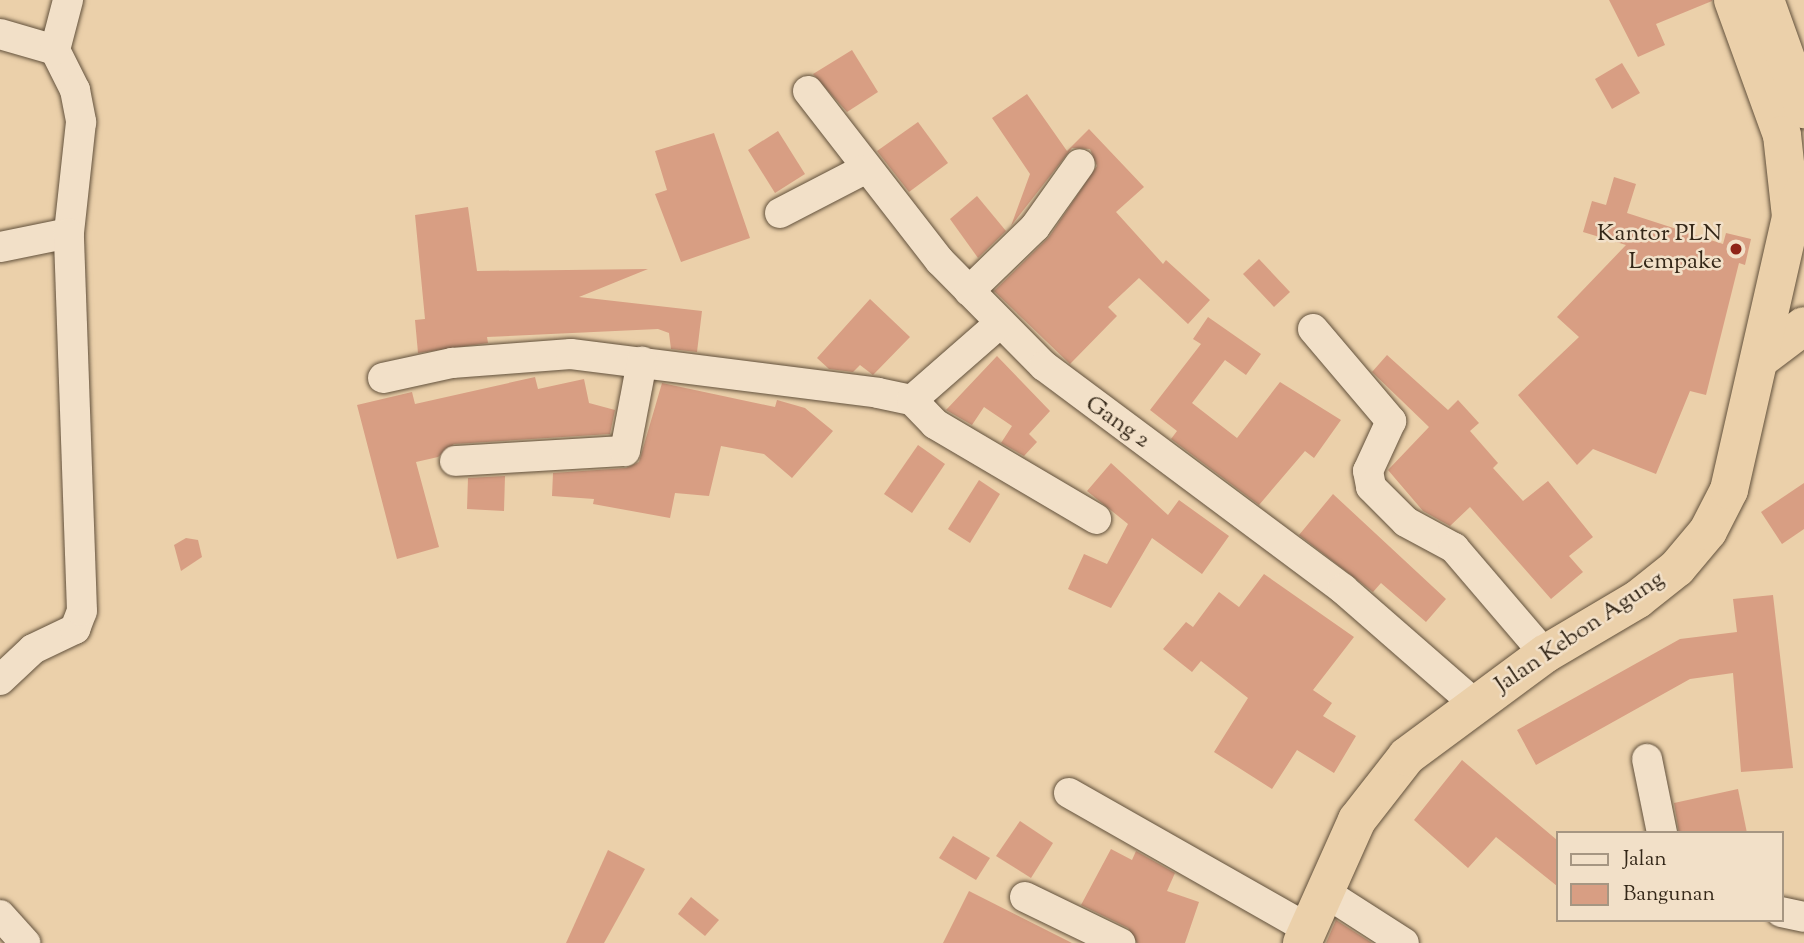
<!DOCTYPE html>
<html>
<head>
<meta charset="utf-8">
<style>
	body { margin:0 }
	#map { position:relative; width:1804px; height:943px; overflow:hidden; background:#ebd0aa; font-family:"Sorts Mill Goudy",serif }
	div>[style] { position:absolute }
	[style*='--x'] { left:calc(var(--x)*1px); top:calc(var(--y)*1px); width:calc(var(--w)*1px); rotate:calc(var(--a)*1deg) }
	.building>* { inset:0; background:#d89e83 }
	.roads { filter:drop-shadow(0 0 2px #62513c) drop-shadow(0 0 2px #62513c) }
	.minor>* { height:30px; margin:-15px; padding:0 15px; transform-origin:15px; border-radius:15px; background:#f2e0c8 }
	.highway>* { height:38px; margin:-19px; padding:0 19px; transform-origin:19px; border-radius:19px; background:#ebd0aa }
	.dots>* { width:19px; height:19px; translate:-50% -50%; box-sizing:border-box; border:4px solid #f2e0c8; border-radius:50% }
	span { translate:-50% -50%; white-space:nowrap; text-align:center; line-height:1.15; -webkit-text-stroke:5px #f2e0c8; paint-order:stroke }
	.poi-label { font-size:24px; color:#342718 }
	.right { translate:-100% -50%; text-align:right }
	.street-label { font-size:24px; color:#342718 }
	.legend { position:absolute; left:1556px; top:831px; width:228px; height:91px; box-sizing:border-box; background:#f2e0c8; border:2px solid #a69682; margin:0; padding:9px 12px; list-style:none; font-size:21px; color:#342718 }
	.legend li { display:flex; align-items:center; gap:14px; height:35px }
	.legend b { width:35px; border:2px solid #a69682 }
</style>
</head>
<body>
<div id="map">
	<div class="building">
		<i style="clip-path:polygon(1609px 0,1712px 0,1712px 1px,1656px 24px,1665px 45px,1638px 57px)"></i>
		<i style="clip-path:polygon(852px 50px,878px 92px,847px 112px,813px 74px)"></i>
		<i style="clip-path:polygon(1622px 63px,1640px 93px,1612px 109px,1595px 79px)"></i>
		<i style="clip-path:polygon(1027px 94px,1067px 151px,1089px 129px,1144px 187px,1116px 212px,1163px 264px,1166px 260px,1210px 300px,1188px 324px,1139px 278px,1108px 307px,1117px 316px,1070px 364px,994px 291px,1049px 237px,1097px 166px,1090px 149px,1072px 148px,1011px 226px,1030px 174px,992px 118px)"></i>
		<i style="clip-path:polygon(918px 122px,948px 163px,909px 192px,877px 151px)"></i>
		<i style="clip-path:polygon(778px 131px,805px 174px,775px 193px,748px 150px)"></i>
		<i style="clip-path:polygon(714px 133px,750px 238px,681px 262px,655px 194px,667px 190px,655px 151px)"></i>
		<i style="clip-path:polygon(1614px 177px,1636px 184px,1627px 213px,1723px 244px,1726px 233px,1751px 239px,1745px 265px,1739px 263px,1706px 395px,1690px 391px,1656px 474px,1593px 449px,1577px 465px,1518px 395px,1579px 337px,1557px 317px,1626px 245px,1583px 232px,1592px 201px,1606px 205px)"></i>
		<i style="clip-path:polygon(977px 196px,1006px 231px,978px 258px,950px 219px)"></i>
		<i style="clip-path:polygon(468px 207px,477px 271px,648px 269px,579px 297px,702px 311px,697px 352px,671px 349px,669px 333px,658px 329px,487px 337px,488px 343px,418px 353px,415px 320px,425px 319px,415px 215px)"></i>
		<i style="clip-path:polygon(1259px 259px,1290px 292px,1274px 307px,1243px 274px)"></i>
		<i style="clip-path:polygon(870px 299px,910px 337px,873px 375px,860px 365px,853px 372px,829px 369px,817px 358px)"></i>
		<i style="clip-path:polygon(1208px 317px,1261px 354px,1246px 375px,1225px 360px,1192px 403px,1237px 438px,1280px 382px,1341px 420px,1314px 458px,1305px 451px,1259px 505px,1171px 439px,1177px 431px,1150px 410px,1201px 344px,1193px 339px)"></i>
		<i style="clip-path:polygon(1387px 355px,1448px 410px,1458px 400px,1479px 423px,1470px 431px,1498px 463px,1493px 468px,1523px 501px,1548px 481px,1593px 537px,1569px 556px,1583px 572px,1551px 599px,1470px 507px,1450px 526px,1423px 511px,1388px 470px,1429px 427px,1372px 372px)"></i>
		<i style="clip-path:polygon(997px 356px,1050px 411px,1029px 434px,1037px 442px,1024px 456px,1001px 443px,1012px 426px,984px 407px,972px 425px,946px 410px)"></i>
		<i style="clip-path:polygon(535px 377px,538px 389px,584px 379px,589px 403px,615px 410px,610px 434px,454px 444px,438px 457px,416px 462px,439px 547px,397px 559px,357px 405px,412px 392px,415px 404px)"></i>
		<i style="clip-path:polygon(662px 383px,775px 407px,777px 400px,805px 408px,833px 431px,792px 478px,764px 454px,721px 446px,709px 496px,675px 493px,670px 518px,593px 504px,594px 499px,552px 496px,553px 473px,626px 468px,639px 462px)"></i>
		<i style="clip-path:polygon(918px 445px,945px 464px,912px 513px,884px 494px)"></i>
		<i style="clip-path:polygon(1111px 463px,1168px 515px,1179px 500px,1229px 536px,1202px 574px,1152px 538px,1111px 608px,1068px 589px,1084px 554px,1107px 564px,1128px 524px,1087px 491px)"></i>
		<i style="clip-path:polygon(505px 476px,504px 511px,467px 509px,468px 478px)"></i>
		<i style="clip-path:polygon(979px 480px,1000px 494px,970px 543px,948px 529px)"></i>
		<i style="clip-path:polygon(1804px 483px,1804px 529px,1782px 544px,1761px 512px)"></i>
		<i style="clip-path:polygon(1333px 494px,1446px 599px,1426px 622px,1381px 583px,1373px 592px,1299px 535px)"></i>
		<i style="clip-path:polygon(186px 538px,198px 540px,202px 557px,181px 571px,174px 545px)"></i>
		<i style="clip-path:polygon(1264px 574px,1354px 637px,1313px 690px,1332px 703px,1323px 716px,1356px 736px,1334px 773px,1297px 750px,1272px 789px,1214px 752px,1248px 698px,1201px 661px,1192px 672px,1163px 649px,1186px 622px,1193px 627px,1219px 592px,1239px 607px)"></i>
		<i style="clip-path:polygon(1773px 595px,1793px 768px,1741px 772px,1733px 673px,1690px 679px,1536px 765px,1517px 730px,1680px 639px,1737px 632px,1733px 599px)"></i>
		<i style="clip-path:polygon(1462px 760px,1557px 840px,1557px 886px,1496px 837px,1468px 868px,1414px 820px)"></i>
		<i style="clip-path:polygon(1738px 789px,1747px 833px,1679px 833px,1674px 803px)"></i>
		<i style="clip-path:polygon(1020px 821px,1053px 843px,1031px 878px,996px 856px)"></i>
		<i style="clip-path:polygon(953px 836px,990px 858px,976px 880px,939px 858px)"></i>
		<i style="clip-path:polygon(1111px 849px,1132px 860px,1136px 851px,1175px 873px,1167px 891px,1199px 902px,1185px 943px,1137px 943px,1128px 928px,1081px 905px)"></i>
		<i style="clip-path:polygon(608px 850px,645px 869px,604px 943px,566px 943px)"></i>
		<i style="clip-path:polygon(969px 891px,1072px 943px,943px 943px)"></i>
		<i style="clip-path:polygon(691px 897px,719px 920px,705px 936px,678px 914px)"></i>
		<i style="clip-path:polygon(1336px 920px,1372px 943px,1326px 943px)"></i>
	</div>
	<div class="roads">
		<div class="minor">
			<i style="--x:0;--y:34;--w:57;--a:16.2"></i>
			<i style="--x:55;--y:50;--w:45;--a:63.4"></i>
			<i style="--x:75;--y:90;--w:33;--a:79"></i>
			<i style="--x:81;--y:122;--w:112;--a:96.2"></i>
			<i style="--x:69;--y:233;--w:70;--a:168.5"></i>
			<i style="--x:55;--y:50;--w:52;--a:-75.4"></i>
			<i style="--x:808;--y:91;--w:215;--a:52.2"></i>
			<i style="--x:940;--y:261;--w:148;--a:45.3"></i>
			<i style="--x:1044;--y:366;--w:373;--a:36.7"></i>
			<i style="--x:1343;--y:589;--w:175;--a:41.1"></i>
			<i style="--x:780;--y:213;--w:93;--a:-27.4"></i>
			<i style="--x:969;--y:291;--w:92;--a:-44.1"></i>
			<i style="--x:1035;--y:227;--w:77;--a:-54.5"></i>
			<i style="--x:1313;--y:329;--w:121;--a:49.7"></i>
			<i style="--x:1391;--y:421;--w:55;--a:114.7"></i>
			<i style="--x:1368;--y:471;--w:16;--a:79"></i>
			<i style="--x:1371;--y:487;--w:49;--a:45"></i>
			<i style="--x:1406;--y:522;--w:55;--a:28.4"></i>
			<i style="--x:1454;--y:548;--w:140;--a:49.4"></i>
			<i style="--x:383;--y:378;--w:71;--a:-12.3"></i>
			<i style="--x:452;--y:363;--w:119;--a:-4.3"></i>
			<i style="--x:571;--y:354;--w:309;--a:7.2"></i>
			<i style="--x:878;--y:393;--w:35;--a:12"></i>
			<i style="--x:912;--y:400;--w:33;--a:46"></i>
			<i style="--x:935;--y:424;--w:187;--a:30.5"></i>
			<i style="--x:912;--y:400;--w:117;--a:-41.2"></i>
			<i style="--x:455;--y:461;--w:170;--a:-3.4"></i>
			<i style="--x:625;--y:451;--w:91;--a:-79.2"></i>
			<i style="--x:0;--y:680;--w:45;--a:-43.2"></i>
			<i style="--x:33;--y:649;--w:47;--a:-25.5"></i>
			<i style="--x:75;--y:629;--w:19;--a:-69"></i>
			<i style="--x:82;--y:611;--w:378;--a:-92"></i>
			<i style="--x:1647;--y:759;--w:76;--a:78.5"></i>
			<i style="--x:1069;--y:793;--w:274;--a:29.6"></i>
			<i style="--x:1323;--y:891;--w:96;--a:32.7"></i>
			<i style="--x:1025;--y:897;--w:106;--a:25.8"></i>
			<i style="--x:1781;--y:912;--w:24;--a:12"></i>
			<i style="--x:0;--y:915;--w:38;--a:48"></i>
		</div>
		<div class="highway">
			<i style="--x:1733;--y:0;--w:144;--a:70.1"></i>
			<i style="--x:1782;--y:135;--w:82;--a:83.7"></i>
			<i style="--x:1765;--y:0;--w:116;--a:70.3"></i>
			<i style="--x:1763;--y:357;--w:51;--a:-37.1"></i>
			<i style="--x:1302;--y:943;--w:135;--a:-65.9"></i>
			<i style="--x:1357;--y:820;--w:81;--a:-52"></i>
			<i style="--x:1407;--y:756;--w:172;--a:-36.5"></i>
			<i style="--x:1545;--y:654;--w:108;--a:-30.6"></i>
			<i style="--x:1638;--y:599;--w:50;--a:-38.5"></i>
			<i style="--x:1677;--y:568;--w:48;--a:-50"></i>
			<i style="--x:1708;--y:531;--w:46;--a:-62.9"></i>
			<i style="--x:1729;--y:490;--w:280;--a:-77.2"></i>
			<i style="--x:1791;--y:217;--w:30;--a:-64"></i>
		</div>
	</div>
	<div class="dots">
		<i style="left:1736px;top:249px;background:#8f2418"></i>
	</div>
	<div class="poi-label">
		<span class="right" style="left:1722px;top:249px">Kantor PLN<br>Lempake</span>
	</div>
	<div class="street-label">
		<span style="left:1117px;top:423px;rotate:35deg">Gang 2</span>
		<span style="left:1580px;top:633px;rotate:-34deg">Jalan Kebon Agung</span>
	</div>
	<ul class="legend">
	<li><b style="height:9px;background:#f2e0c8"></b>Jalan</li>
	<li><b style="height:19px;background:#d89e83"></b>Bangunan</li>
	</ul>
</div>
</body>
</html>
